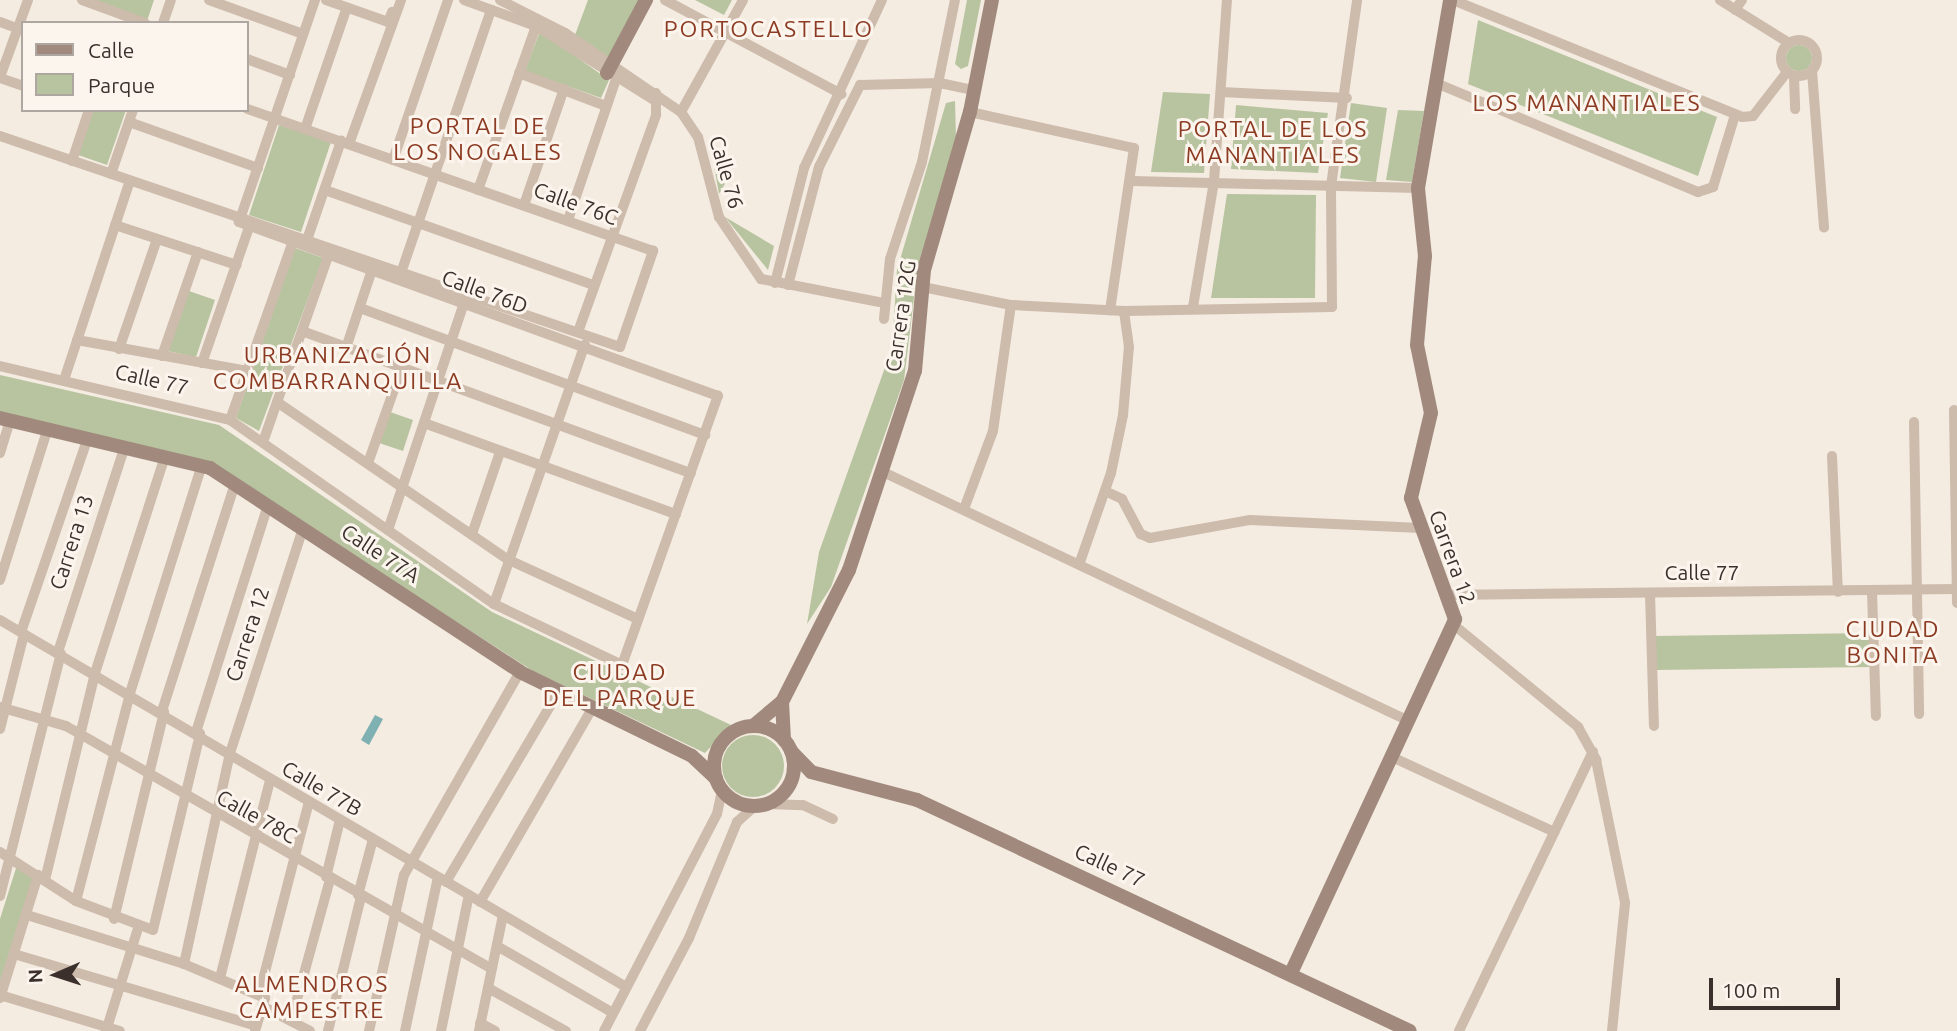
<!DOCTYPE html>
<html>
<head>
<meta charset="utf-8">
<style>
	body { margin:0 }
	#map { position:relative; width:1957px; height:1031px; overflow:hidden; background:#f4ebe1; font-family:Ubuntu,sans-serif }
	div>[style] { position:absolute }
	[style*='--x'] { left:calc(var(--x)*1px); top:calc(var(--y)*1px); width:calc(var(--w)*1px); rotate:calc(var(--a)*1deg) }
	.green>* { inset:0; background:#b8c4a0 }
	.round { border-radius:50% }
	.water>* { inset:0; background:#7fb0b2 }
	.street>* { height:10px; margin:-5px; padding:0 5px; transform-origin:5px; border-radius:5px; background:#cdbbac }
	.street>.ring { margin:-5px; padding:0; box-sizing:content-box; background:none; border:10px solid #cdbbac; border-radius:50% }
	.secondary>* { height:14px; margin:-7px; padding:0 7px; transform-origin:7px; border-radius:7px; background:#a18a7d }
	.secondary>.ring { margin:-7px; padding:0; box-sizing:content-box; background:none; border:14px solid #a18a7d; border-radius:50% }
	span { translate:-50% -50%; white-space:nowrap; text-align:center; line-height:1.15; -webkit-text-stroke:6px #fbf5ee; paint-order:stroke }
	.street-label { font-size:21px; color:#3b302b }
	.neighbourhood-label { font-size:23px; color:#8c3b22; letter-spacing:2px }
	.legend { position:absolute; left:21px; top:21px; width:228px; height:91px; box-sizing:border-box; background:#fbf5ee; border:2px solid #aea6a0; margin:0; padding:9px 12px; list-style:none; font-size:21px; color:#3b302b }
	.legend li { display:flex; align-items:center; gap:14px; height:35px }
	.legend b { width:35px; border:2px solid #aea6a0 }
	.north { position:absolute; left:21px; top:940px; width:70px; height:70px; -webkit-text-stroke:5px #fbf5ee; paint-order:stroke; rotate:267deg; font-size:19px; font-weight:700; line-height:28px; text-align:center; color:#3b302b }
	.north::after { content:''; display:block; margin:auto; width:24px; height:32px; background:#3b302b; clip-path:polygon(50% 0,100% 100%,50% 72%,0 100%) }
	.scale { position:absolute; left:1709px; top:978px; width:131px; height:32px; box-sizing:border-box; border:4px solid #3b302b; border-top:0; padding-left:9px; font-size:21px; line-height:24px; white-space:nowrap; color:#3b302b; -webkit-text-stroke:5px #fbf5ee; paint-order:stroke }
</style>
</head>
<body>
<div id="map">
	<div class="green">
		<i style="clip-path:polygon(87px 0,154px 0,147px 21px)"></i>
		<i style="clip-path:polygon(588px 0,640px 0,609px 58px,575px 35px)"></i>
		<i style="clip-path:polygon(695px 0,732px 0,724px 15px)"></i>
		<i style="clip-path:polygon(967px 0,981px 0,968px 66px,961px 69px,955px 64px)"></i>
		<i style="clip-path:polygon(1478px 20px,1717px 117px,1698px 176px,1468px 84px)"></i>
		<i style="clip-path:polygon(540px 31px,609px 80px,601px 98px,525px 71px)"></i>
		<i class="round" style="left:1786px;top:45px;width:26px;height:26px"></i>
		<i style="clip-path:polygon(1163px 92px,1210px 94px,1204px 173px,1151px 172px)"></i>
		<i style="clip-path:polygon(955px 101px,956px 138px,915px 290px,904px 380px,831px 587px,807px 624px,819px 552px,892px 348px,897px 270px,946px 103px)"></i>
		<i style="clip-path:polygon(1351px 103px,1387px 108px,1376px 182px,1340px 178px)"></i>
		<i style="clip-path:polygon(1236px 105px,1328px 113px,1318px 173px,1231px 169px)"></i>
		<i style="clip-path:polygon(93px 110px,126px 110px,107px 165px,78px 155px)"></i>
		<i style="clip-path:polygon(1398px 110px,1424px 111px,1412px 182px,1386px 180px)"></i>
		<i style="clip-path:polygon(279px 125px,331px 142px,301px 232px,249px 215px)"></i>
		<i style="clip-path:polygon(714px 166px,730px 175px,719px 194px)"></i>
		<i style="clip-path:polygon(1227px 194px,1316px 195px,1315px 298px,1211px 298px)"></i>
		<i style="clip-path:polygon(725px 217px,774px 246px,768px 270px)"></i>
		<i style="clip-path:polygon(295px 248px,323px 258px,259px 431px,236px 418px)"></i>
		<i style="clip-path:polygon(189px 291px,215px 300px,196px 357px,167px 351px)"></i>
		<i style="clip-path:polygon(0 375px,219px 425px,492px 612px,731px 725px,705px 753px,533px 671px,213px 465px,0 414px)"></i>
		<i style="clip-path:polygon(390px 412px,413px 420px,403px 451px,379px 443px)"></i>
		<i style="clip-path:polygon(1871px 633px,1871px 667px,1656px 670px,1655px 636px)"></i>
		<i class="round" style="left:722px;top:735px;width:62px;height:62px"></i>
		<i style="clip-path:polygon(17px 865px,34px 876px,0 982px,0 919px)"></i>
	</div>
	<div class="water">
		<i style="clip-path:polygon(375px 715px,383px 719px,369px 745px,361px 740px)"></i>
	</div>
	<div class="street">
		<i style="--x:82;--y:0;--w:67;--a:20.1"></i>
		<i style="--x:209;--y:0;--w:100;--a:19.9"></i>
		<i style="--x:326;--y:0;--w:66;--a:19.5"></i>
		<i style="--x:388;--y:22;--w:11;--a:-68"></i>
		<i style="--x:464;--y:0;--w:77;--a:19.9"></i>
		<i style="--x:536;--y:26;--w:143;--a:32.1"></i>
		<i style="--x:500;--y:0;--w:73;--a:26.9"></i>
		<i style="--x:565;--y:33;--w:140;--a:34.3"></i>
		<i style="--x:681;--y:112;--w:30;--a:56"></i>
		<i style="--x:698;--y:137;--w:83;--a:75.3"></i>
		<i style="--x:719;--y:217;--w:75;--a:55.9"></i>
		<i style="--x:761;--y:279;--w:126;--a:11"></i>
		<i style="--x:665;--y:0;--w:200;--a:28.1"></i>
		<i style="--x:1453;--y:0;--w:312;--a:22"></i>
		<i style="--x:1742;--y:117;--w:11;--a:-5"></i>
		<i style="--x:1753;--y:116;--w:56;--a:-52.3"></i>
		<i style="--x:1720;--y:0;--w:81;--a:31.9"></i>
		<i style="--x:1735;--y:10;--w:12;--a:-55"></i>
		<i style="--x:0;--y:22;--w:23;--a:20"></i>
		<i style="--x:163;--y:23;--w:24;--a:-71"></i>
		<i class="ring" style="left:1781px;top:40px;width:26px;height:26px"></i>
		<i style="--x:247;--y:59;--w:46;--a:20.4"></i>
		<i style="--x:1812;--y:71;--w:157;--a:85.6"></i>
		<i style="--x:519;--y:73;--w:93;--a:20.8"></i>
		<i style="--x:1794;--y:76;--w:33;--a:88"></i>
		<i style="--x:0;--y:77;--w:82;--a:-70"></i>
		<i style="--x:0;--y:78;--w:24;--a:19"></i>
		<i style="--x:1436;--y:83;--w:284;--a:22.6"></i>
		<i style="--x:1698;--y:192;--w:16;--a:-18"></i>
		<i style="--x:1713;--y:187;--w:75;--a:-73"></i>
		<i style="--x:1221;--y:92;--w:126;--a:2.7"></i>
		<i style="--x:681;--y:112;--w:128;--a:-61"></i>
		<i style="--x:970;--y:112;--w:168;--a:12.4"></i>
		<i style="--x:1134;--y:148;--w:164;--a:98.4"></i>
		<i style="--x:129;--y:122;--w:137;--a:19.6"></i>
		<i style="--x:305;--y:129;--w:123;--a:-71"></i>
		<i style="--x:0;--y:136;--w:655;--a:18.79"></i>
		<i style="--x:620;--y:347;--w:102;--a:-71"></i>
		<i style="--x:653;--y:251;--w:430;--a:-160.7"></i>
		<i style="--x:349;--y:144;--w:153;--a:-70.1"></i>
		<i style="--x:393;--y:160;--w:169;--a:-71"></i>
		<i style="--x:72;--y:161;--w:54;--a:-71.6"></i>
		<i style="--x:111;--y:174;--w:68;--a:-71"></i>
		<i style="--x:1132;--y:181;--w:286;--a:1.4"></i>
		<i style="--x:325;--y:190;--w:285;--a:19.5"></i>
		<i style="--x:478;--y:190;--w:174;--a:-70.5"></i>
		<i style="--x:524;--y:205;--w:123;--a:-71"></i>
		<i style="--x:568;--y:220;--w:149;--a:-71.2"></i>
		<i style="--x:239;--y:222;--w:235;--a:-71.1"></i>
		<i style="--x:115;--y:225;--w:128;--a:18.2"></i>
		<i style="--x:308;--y:237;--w:102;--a:-71"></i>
		<i style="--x:402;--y:270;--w:275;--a:-71.1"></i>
		<i style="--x:775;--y:283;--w:119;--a:-75.8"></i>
		<i style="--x:804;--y:168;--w:185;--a:-65.1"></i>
		<i style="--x:788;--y:285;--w:122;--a:-75.3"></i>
		<i style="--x:819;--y:167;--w:92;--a:-63.4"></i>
		<i style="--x:860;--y:85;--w:80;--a:-1.4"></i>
		<i style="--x:940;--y:83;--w:35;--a:12"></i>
		<i style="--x:923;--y:287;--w:90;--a:11.6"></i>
		<i style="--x:1011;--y:305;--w:113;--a:3"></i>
		<i style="--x:1124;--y:311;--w:208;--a:-1.1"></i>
		<i style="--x:1332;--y:307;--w:121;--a:-90.5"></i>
		<i style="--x:1331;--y:186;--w:188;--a:-82"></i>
		<i style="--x:1193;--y:307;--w:128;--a:-80.5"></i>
		<i style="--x:1214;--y:181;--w:181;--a:-85.9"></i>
		<i style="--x:360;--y:308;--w:368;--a:20.2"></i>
		<i style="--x:884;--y:319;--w:60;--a:-84.3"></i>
		<i style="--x:890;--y:259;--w:102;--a:-71.7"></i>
		<i style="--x:922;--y:162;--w:165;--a:-78.5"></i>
		<i style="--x:302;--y:331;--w:414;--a:20.1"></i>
		<i style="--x:578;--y:332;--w:231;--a:-70.2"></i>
		<i style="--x:656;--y:115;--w:22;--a:-90"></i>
		<i style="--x:77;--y:340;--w:173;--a:10.3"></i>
		<i style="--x:346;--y:348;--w:82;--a:-71.6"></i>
		<i style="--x:119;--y:349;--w:116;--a:-70.9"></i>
		<i style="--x:162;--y:356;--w:110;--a:-70.9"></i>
		<i style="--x:202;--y:363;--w:141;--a:-70.9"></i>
		<i style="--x:0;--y:366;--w:236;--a:13.2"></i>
		<i style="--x:230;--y:420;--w:322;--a:34.9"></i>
		<i style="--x:494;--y:604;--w:142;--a:25.5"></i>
		<i style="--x:622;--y:665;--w:286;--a:-70.4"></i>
		<i style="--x:718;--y:396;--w:510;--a:-160.04"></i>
		<i style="--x:64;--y:380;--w:210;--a:-71.7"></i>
		<i style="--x:277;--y:402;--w:281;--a:34.3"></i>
		<i style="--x:509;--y:560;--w:142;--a:24.6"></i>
		<i style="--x:1954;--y:410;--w:193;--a:89.1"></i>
		<i style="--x:230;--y:420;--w:187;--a:-70.6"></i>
		<i style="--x:1914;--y:422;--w:292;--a:89"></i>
		<i style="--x:424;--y:423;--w:268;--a:19.9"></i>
		<i style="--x:263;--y:442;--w:197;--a:-70.7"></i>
		<i style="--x:0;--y:453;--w:34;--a:-73"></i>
		<i style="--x:1832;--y:456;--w:136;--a:87.5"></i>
		<i style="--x:368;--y:463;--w:102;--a:-70.5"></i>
		<i style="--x:881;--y:471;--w:584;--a:25.34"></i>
		<i style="--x:1105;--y:491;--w:19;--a:25"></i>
		<i style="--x:1122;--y:499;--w:40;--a:62"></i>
		<i style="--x:1141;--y:534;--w:10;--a:24"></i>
		<i style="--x:1150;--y:538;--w:102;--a:-10.2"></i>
		<i style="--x:1250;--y:520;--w:170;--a:2.7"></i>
		<i style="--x:964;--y:509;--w:83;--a:-69.6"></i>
		<i style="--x:993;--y:431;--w:127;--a:-81.9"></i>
		<i style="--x:388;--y:530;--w:239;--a:-71.5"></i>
		<i style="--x:472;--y:534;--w:87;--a:-71.1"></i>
		<i style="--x:1080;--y:562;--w:94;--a:-70.8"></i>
		<i style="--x:1111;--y:473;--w:59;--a:-78.3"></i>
		<i style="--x:1123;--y:415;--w:68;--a:-85"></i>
		<i style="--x:1129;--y:347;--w:36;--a:-98"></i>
		<i style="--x:0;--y:580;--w:159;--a:-72.5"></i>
		<i style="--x:1872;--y:591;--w:125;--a:88.2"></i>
		<i style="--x:1650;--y:593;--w:133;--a:88.3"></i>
		<i style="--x:1448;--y:595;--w:509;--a:-0.68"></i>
		<i style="--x:494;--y:604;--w:275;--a:-70.7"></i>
		<i style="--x:0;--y:620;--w:726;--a:30.38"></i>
		<i style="--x:1454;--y:625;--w:161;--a:39.4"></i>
		<i style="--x:1578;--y:727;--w:38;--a:61"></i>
		<i style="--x:1596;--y:760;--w:146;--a:78.5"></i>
		<i style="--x:1625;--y:903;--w:129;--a:95.8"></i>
		<i style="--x:21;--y:632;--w:206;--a:-71"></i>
		<i style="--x:58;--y:652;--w:217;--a:-72"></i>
		<i style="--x:0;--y:707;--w:69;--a:16.1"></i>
		<i style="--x:66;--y:726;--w:490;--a:29.7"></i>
		<i style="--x:162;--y:711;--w:239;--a:-72.2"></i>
		<i style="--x:0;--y:729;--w:98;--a:-75.8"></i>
		<i style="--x:196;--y:732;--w:238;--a:-72.4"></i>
		<i style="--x:1392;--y:757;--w:179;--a:24.8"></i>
		<i style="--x:768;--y:804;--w:35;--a:2"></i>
		<i style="--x:803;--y:805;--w:33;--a:25"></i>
		<i style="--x:0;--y:852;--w:90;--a:32.8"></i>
		<i style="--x:76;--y:901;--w:82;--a:20.6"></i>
		<i style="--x:153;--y:930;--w:202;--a:-76.5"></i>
		<i style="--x:326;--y:877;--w:59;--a:-76.2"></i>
		<i style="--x:45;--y:880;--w:213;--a:-76.4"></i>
		<i style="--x:95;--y:673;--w:228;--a:-72.1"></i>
		<i style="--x:446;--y:882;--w:222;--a:-59.4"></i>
		<i style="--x:358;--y:895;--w:58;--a:-75"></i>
		<i style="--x:0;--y:896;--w:250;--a:-75.9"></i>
		<i style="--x:76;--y:901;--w:215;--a:-75.4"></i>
		<i style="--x:130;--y:693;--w:239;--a:-72.5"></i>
		<i style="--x:480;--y:902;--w:225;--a:-59.9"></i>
		<i style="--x:27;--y:915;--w:164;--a:17.3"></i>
		<i style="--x:184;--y:964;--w:88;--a:22.8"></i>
		<i style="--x:265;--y:998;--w:34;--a:107"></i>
		<i style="--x:114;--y:919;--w:213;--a:-76.4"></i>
		<i style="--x:497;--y:946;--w:134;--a:30"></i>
		<i style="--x:14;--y:954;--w:253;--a:16.5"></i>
		<i style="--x:184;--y:964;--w:216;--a:-77.7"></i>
		<i style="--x:230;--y:753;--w:237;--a:-72"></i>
		<i style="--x:220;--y:978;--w:204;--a:-75.8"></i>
		<i style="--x:488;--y:988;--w:89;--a:28.9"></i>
		<i style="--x:0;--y:995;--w:125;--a:16.7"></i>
		<i style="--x:259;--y:995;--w:199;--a:-75.5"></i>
		<i style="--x:0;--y:998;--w:129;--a:-72.8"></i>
		<i style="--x:262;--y:1006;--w:54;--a:27.5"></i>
		<i style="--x:291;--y:1021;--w:147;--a:-74.6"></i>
		<i style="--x:480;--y:1023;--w:17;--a:28"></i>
		<i style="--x:106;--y:1031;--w:108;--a:-72.7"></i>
		<i style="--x:328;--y:1031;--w:138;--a:-76.2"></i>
		<i style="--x:369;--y:1031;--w:160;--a:-77.4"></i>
		<i style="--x:404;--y:875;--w:234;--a:-60.3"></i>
		<i style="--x:405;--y:1031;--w:157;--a:-77.9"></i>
		<i style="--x:441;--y:1031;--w:139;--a:-78.4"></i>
		<i style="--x:479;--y:1031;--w:118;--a:-78.3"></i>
		<i style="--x:604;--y:1031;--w:245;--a:-62.5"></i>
		<i style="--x:717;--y:814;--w:25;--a:-78"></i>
		<i style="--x:640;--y:1031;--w:105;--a:-62.2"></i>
		<i style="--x:689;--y:938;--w:126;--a:-67.5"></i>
		<i style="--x:737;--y:822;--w:24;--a:-42"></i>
		<i style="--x:1459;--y:1031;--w:310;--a:-64.4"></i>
	</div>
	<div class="secondary">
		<i style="--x:607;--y:73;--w:83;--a:-61.9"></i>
		<i style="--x:0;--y:418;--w:216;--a:13.4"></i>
		<i style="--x:210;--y:468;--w:371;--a:33.3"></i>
		<i style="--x:520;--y:672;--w:191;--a:26"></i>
		<i style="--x:692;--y:756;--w:33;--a:43"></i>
		<i style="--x:753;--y:726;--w:38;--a:-40"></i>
		<i class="ring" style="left:714px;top:726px;width:66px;height:66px"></i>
		<i style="--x:784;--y:740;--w:38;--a:-93"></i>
		<i style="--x:782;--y:702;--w:148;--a:-63.1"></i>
		<i style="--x:849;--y:570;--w:210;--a:-71.7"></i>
		<i style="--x:915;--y:371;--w:101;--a:-84.9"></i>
		<i style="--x:924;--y:270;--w:165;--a:-73.8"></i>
		<i style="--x:970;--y:112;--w:114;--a:-78.9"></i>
		<i style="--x:791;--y:751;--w:29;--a:46"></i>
		<i style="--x:811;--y:772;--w:110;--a:14.8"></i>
		<i style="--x:917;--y:800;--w:544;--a:25.11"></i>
		<i style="--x:1291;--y:973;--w:390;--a:-65.1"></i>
		<i style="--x:1455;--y:619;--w:129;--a:-110"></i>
		<i style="--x:1411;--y:498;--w:87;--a:-76.8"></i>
		<i style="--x:1431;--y:413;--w:69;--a:-101.6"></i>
		<i style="--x:1417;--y:345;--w:89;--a:-84.9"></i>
		<i style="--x:1425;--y:256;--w:68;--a:-95.9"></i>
		<i style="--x:1418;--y:188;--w:191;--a:-80.3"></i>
	</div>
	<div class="street-label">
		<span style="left:727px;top:172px;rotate:74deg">Calle 76</span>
		<span style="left:576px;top:203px;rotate:20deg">Calle 76C</span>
		<span style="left:485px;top:291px;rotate:20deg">Calle 76D</span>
		<span style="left:900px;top:316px;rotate:-82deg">Carrera 12G</span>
		<span style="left:152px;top:379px;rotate:13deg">Calle 77</span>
		<span style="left:71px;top:542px;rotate:-72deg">Carrera 13</span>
		<span style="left:381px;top:553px;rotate:33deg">Calle 77A</span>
		<span style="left:1453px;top:557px;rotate:70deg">Carrera 12</span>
		<span style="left:1702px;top:572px">Calle 77</span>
		<span style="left:247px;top:634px;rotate:-72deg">Carrera 12</span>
		<span style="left:322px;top:788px;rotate:30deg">Calle 77B</span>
		<span style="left:257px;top:816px;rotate:29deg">Calle 78C</span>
		<span style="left:1110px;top:865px;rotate:25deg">Calle 77</span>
	</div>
	<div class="neighbourhood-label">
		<span style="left:769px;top:29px">PORTOCASTELLO</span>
		<span style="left:1587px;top:103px">LOS MANANTIALES</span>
		<span style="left:478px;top:139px">PORTAL DE<br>LOS NOGALES</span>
		<span style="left:1273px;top:142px">PORTAL DE LOS<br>MANANTIALES</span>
		<span style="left:338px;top:368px">URBANIZACIÓN<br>COMBARRANQUILLA</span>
		<span style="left:1893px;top:642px">CIUDAD<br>BONITA</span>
		<span style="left:620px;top:685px">CIUDAD<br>DEL PARQUE</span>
		<span style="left:312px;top:997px">ALMENDROS<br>CAMPESTRE</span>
	</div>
	<ul class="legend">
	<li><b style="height:9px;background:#a18a7d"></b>Calle</li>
	<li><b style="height:19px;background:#b8c4a0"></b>Parque</li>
	</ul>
	<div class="north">N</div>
	<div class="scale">100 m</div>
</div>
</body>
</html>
